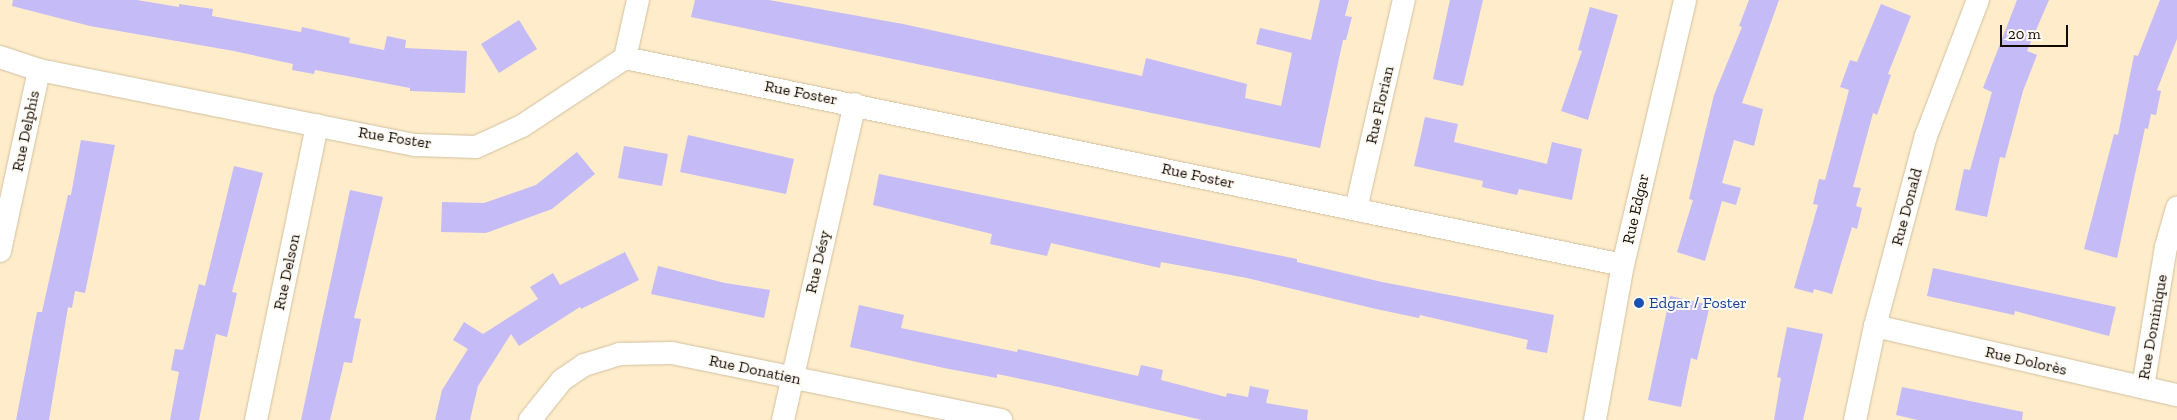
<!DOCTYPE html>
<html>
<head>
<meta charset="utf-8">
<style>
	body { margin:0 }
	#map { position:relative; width:2177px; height:420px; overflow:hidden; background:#feecca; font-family:"Zilla Slab",serif }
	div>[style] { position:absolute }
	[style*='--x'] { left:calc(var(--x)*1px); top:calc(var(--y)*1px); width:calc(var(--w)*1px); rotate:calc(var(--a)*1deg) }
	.building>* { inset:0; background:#c5bbf7 }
	.roads { filter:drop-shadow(0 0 1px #d0c09f) drop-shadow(0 0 1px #d0c09f) }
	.minor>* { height:22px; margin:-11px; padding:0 11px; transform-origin:11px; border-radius:11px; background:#fff }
	.dots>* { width:14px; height:14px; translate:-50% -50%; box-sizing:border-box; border:2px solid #fffbf4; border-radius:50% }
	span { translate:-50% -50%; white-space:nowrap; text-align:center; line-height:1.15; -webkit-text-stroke:4px #fffbf4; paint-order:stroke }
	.street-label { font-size:16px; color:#110b02 }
	.transit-label { font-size:16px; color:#164399 }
	.left { translate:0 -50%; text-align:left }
	.scale { position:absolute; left:2000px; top:25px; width:68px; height:22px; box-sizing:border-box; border:2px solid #110b02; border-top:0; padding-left:6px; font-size:15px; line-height:18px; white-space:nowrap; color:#110b02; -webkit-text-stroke:4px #fffbf4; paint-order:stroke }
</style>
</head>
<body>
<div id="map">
	<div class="building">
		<i style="clip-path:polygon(13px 0,137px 0,179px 7px,179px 4px,213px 9px,212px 16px,301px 32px,302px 27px,350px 38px,349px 43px,384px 50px,387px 36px,406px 40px,405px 48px,467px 51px,465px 93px,410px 91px,410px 88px,342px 75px,315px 70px,314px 74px,292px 70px,293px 64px,234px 51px,90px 26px,12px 6px)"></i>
		<i style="clip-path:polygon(695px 0,769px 0,903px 24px,1142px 76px,1146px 58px,1247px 84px,1245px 98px,1281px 106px,1292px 53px,1256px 44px,1260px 28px,1311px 40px,1320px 0,1349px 0,1345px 16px,1352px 17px,1346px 40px,1343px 40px,1320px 148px,691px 17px)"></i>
		<i style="clip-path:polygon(1450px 0,1483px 0,1463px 86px,1433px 79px)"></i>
		<i style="clip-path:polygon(1749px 0,1779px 0,1742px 103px,1763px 109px,1754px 146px,1734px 140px,1722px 183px,1741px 188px,1736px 205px,1722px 201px,1705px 261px,1677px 252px,1693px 200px,1689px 199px,1714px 95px,1742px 27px,1739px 26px)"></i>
		<i style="clip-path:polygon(2017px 0,2049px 0,2027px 51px,2037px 55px,2023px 91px,2005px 158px,2000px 157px,1987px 217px,1955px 210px,1964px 169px,1970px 170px,1992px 92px,1983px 88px)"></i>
		<i style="clip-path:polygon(2160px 0,2177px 0,2177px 39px,2157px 90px,2161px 91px,2156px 115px,2151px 114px,2148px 129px,2145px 128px,2117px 258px,2084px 249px,2114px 134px,2118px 135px,2134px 55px,2138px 56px)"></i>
		<i style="clip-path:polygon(1881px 4px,1911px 16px,1888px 74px,1891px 75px,1877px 115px,1873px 113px,1853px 187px,1861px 188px,1856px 206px,1862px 208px,1857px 229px,1852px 227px,1832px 294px,1814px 289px,1813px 293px,1794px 288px,1818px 205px,1813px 204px,1819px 179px,1825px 180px,1849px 90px,1840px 87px,1850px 60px,1857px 62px)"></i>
		<i style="clip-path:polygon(1590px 7px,1618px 15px,1588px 120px,1561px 111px,1582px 51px,1578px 50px)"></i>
		<i style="clip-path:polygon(519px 20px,537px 49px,499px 73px,481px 44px)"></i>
		<i style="clip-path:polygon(1425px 117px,1458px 124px,1454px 142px,1547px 164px,1552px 142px,1582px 149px,1572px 200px,1519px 189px,1517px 195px,1482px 187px,1483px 181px,1414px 166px)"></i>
		<i style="clip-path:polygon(688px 135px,794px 159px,786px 194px,680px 172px)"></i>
		<i style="clip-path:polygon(81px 140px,115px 145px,85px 293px,75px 291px,72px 308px,68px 307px,49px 420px,16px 420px,37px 312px,42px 312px,68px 195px,71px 195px)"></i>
		<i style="clip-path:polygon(624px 146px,668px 154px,662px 186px,618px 178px)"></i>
		<i style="clip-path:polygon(577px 152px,595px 174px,552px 209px,486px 233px,441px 232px,442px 202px,484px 203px,536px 185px)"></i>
		<i style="clip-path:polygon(234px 166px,263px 173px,232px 292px,237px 293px,227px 337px,216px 334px,199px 420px,170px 420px,179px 372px,171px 370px,175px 349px,183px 350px,199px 284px,205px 286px)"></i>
		<i style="clip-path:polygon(879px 174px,1297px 259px,1297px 262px,1382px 282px,1554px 315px,1547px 353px,1526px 349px,1528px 340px,1420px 315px,1419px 318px,1376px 309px,1247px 278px,1161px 262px,1160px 268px,1051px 243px,1047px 256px,990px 244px,992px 234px,873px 205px)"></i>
		<i style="clip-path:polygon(350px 190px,383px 197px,354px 318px,361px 319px,352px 363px,344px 362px,330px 420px,301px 420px)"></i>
		<i style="clip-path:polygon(625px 252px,639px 280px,581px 309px,580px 307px,519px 346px,511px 334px,478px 386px,470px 420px,435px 420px,442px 390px,468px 349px,453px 340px,464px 322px,483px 334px,538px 299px,530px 287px,553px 273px,560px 285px)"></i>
		<i style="clip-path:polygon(658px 266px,725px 283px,770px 290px,764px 318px,651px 294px)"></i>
		<i style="clip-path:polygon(1933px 268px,2116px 307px,2109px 336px,2015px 311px,2014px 315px,1927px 296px)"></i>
		<i style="clip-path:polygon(1670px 296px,1710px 305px,1697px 360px,1691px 358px,1681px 407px,1648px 400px)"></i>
		<i style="clip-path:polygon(859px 305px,904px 315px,901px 328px,1017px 352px,1018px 349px,1138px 376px,1141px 365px,1163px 370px,1161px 380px,1226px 397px,1227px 393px,1248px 397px,1250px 386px,1269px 390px,1266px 403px,1308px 410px,1307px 420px,1202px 420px,1050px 385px,997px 374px,997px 378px,944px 368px,850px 347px)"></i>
		<i style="clip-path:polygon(1787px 327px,1823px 334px,1803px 420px,1774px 420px,1781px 378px,1777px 377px)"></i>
		<i style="clip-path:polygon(1902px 387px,2023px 412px,2022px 420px,1918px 420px,1896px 415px)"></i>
	</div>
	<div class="roads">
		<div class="minor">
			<i style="--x:0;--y:57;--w:41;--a:18.4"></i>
			<i style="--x:39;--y:70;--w:384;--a:11.3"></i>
			<i style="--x:416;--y:145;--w:60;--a:1.9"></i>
			<i style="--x:476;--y:147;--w:51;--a:-24.5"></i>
			<i style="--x:522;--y:126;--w:123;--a:-33.4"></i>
			<i style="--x:625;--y:58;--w:1019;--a:11.72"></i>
			<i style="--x:625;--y:58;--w:59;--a:-77.4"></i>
			<i style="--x:1356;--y:209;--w:214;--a:-77.1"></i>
			<i style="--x:0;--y:251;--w:185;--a:-77.8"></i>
			<i style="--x:1875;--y:326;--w:310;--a:12.9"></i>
			<i style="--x:2143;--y:387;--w:142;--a:-80.7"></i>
			<i style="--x:2166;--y:247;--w:41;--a:-74.2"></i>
			<i style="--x:256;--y:420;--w:301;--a:-78.3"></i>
			<i style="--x:530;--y:420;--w:51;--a:-51.3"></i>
			<i style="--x:562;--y:380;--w:27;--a:-34"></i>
			<i style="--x:584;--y:365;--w:37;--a:-17"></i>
			<i style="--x:619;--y:354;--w:53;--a:-1.1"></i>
			<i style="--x:672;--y:353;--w:336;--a:11.5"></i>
			<i style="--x:783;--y:420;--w:324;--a:-77.2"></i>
			<i style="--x:1595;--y:420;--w:158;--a:-79.8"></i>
			<i style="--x:1623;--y:265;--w:272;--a:-76.8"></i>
			<i style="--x:1855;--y:420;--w:96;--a:-78"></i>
			<i style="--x:1875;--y:326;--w:197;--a:-75"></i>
			<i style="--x:1926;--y:136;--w:146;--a:-69.1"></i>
		</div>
	</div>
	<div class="dots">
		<i style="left:1639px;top:303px;background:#1a4fb4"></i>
	</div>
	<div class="street-label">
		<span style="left:801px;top:93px;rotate:11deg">Rue Foster</span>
		<span style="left:1380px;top:105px;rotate:-77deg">Rue Florian</span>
		<span style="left:26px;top:131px;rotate:-78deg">Rue Delphis</span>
		<span style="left:395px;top:138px;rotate:9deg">Rue Foster</span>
		<span style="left:1198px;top:176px;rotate:12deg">Rue Foster</span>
		<span style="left:1907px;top:207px;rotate:-75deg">Rue Donald</span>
		<span style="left:1636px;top:209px;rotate:-77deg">Rue Edgar</span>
		<span style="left:818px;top:262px;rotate:-77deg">Rue Désy</span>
		<span style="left:287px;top:272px;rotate:-78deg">Rue Delson</span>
		<span style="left:2153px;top:327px;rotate:-80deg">Rue Dominique</span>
		<span style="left:2026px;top:361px;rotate:13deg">Rue Dolorès</span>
		<span style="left:755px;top:370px;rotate:12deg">Rue Donatien</span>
	</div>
	<div class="transit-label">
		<span class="left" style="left:1649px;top:303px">Edgar / Foster</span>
	</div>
	<div class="scale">20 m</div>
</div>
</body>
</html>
